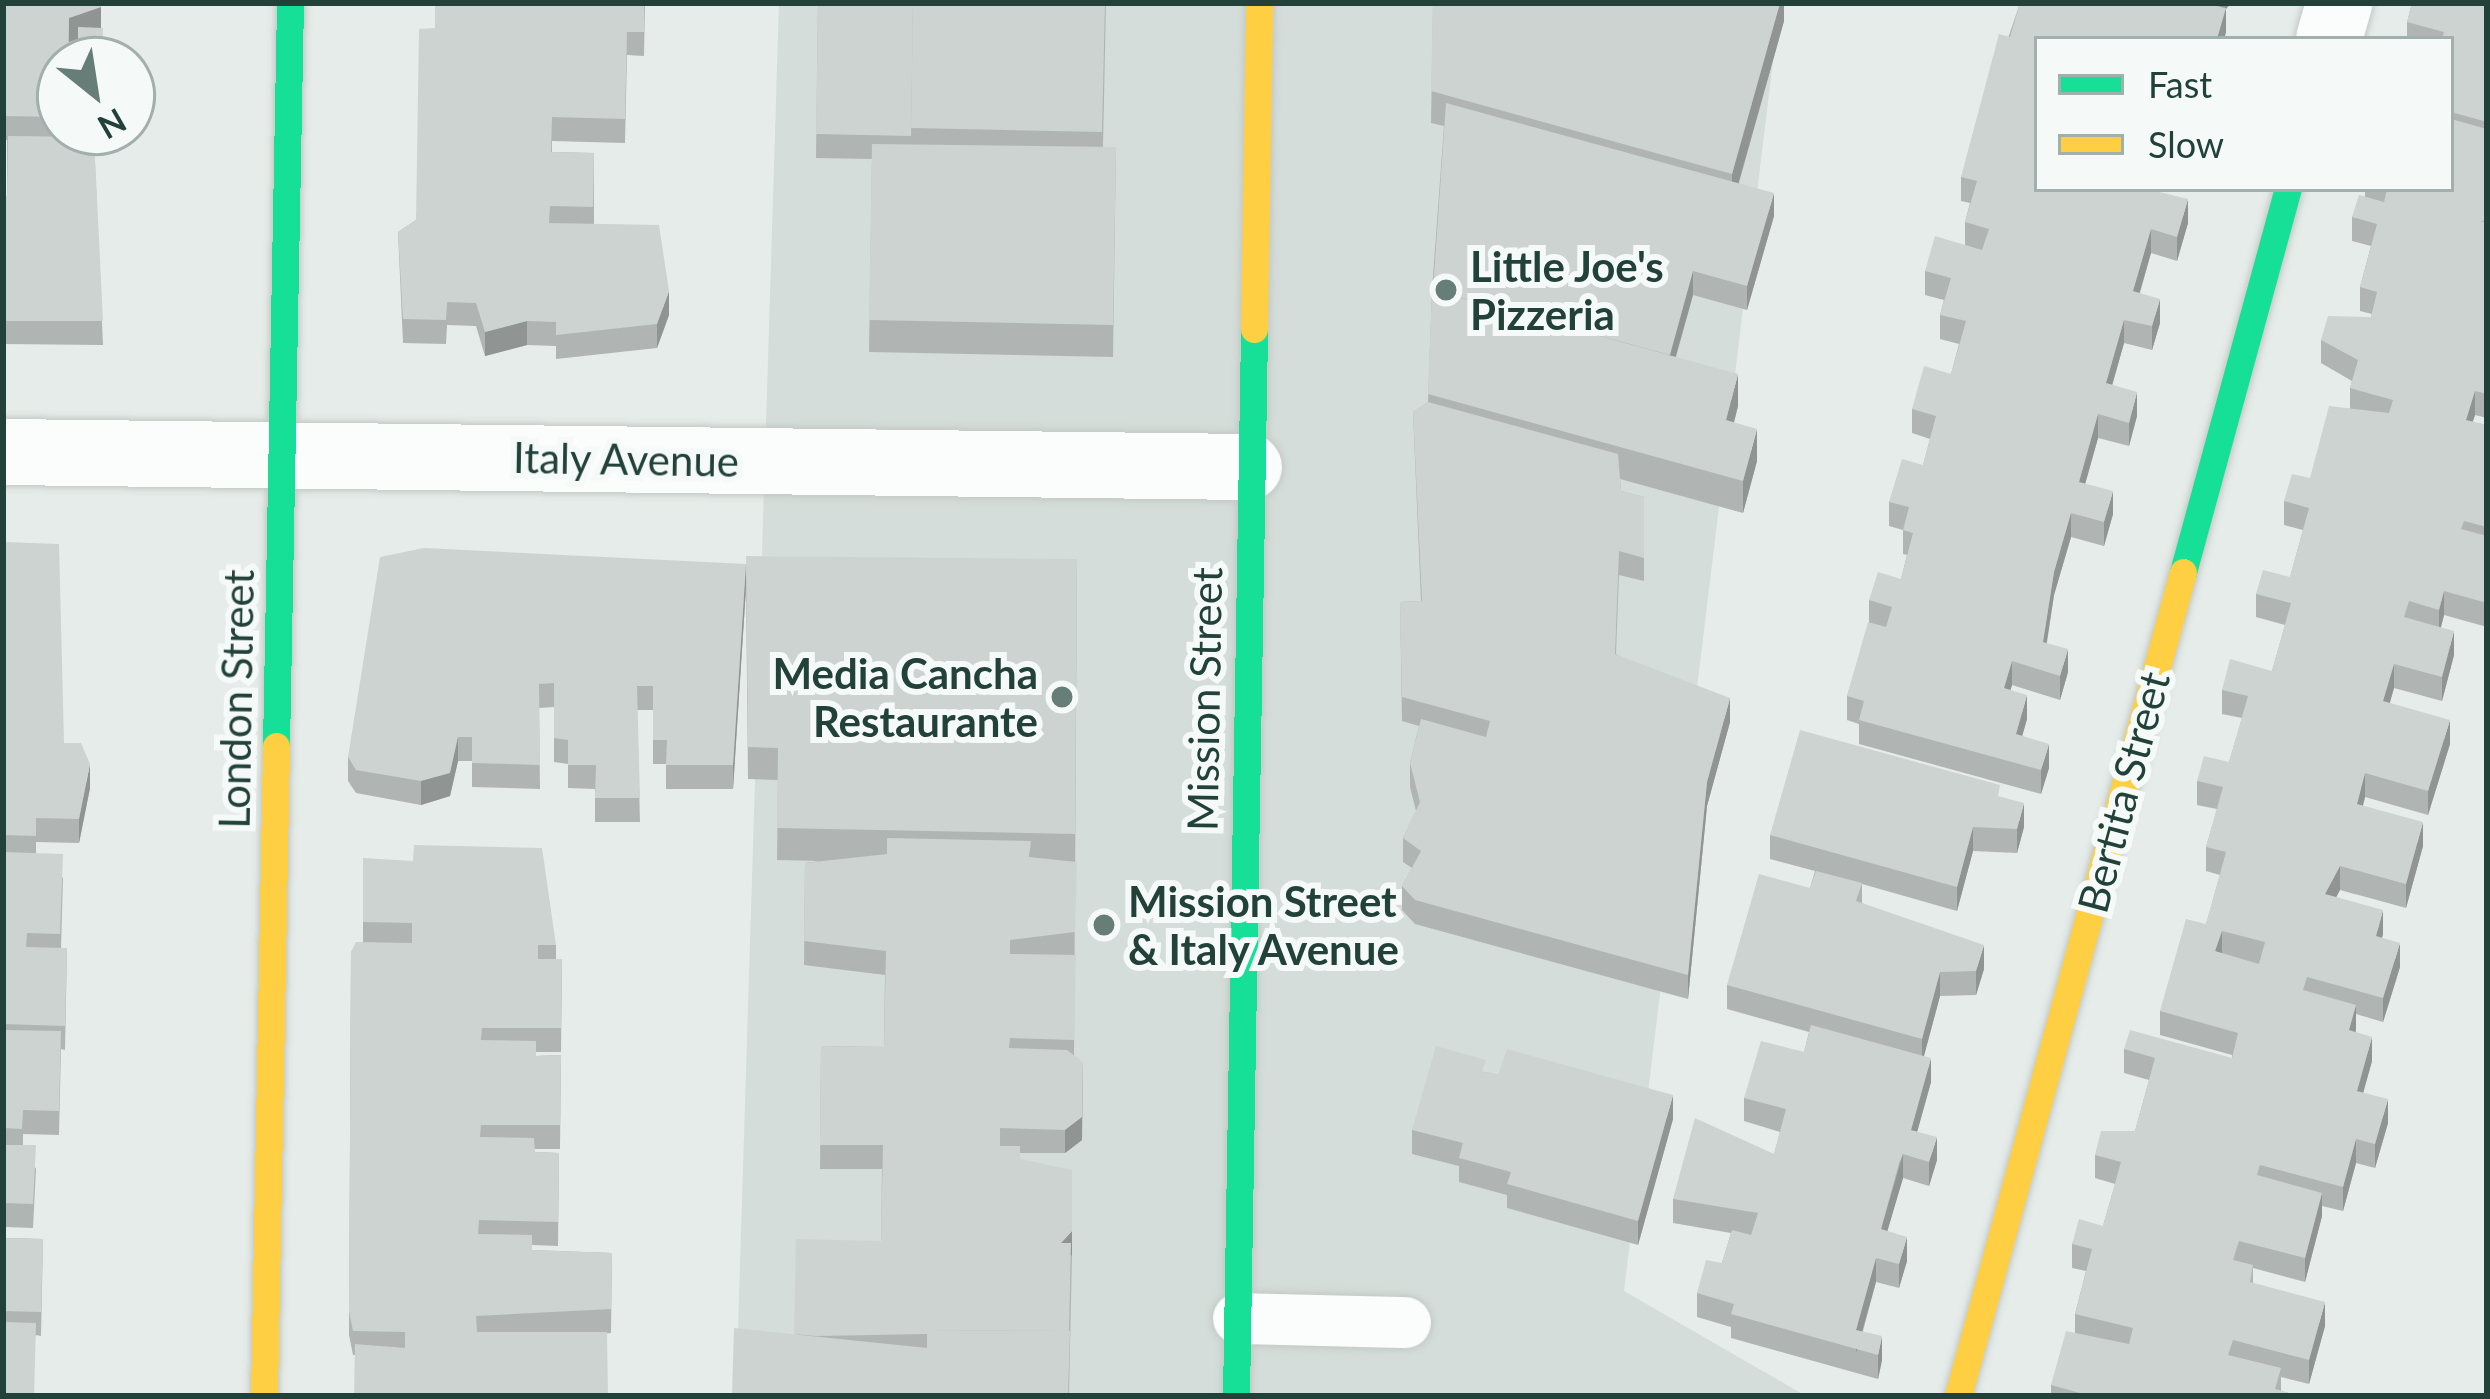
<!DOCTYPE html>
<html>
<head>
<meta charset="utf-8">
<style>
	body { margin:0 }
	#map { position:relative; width:2490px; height:1399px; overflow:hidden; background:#e6ece9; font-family:Lato,sans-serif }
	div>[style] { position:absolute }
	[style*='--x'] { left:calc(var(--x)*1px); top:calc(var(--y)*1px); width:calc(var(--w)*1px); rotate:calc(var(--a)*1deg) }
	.built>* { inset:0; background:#d4ddd9 }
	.roads { filter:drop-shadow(0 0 3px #c3c9c6) drop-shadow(0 0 3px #c3c9c6) }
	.lane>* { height:51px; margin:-25.5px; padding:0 25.5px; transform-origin:25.5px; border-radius:25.5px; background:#fbfcfc }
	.street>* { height:66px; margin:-33px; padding:0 33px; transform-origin:33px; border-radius:33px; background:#fbfcfc }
	.fast>* { height:27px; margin:-13.5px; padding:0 13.5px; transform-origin:13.5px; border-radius:13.5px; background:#16e098 }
	.slow>* { height:27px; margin:-13.5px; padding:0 13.5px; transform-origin:13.5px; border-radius:13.5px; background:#ffcf43 }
	.wall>* { inset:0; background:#b0b5b4 }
	.shaded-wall>* { inset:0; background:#909492 }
	.building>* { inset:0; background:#cdd3d1 }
	.dots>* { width:33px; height:33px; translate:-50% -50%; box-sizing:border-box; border:6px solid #f5faf8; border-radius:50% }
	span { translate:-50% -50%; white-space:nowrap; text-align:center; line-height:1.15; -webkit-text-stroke:12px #f5faf8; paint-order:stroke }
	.poi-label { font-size:42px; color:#224139; font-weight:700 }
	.left { translate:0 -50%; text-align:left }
	.right { translate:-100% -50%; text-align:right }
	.street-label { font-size:42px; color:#224139 }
	.frame { position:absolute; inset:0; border:6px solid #224139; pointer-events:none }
	.legend { position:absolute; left:2034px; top:36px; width:420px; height:156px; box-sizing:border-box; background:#f5faf8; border:3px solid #a1b0ac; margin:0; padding:15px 21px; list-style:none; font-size:36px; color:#224139 }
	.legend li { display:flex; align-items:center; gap:24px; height:60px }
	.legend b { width:60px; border:3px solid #a1b0ac }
	.north { position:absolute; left:36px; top:36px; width:120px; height:120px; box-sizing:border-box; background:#f5faf8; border:3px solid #a1b0ac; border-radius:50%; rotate:150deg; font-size:33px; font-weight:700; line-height:48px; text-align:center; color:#224139 }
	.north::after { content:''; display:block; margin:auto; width:42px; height:54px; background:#677d77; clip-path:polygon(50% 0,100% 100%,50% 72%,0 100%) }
</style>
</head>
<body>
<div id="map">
	<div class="built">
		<i style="clip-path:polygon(779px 3px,1780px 3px,1624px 1291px,1806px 1396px,736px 1396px)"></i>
	</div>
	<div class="roads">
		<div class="lane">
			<i style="--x:1238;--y:1318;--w:167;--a:1.4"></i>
		</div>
		<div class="street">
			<i style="--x:2329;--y:39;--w:37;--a:-74"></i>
			<i style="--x:3;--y:452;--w:1246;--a:0.69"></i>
		</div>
		<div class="fast">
			<i style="--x:2183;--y:572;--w:397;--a:-74.7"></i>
			<i style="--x:276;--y:746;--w:743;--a:-88.92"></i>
			<i style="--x:1236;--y:1396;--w:1067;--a:-89.03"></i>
		</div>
		<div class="slow">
			<i style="--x:1254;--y:329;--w:326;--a:-89.1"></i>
			<i style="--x:264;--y:1396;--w:650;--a:-88.94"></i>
			<i style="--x:1958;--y:1396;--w:854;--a:-74.73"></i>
		</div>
	</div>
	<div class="wall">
		<i style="clip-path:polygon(3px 3px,101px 3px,101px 28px,69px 42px,60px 60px,60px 132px,101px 132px,101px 141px,94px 141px,103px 345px,3px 344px,3px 196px,7px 196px,7px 140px,3px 140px)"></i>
		<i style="clip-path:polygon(645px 3px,644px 56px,627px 55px,625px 143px,552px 141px,552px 152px,594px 153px,594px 224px,669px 315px,657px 348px,556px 359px,556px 346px,527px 345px,485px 356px,476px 326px,447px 325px,446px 344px,403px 343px,398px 232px,416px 220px,435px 28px)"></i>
		<i style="clip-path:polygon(818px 3px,1106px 3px,1103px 147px,1116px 147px,1113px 357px,869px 352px,872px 159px,816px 158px)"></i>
		<i style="clip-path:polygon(1433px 3px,1784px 3px,1784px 21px,1739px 183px,1774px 216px,1747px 310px,1693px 295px,1676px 357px,1738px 406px,1734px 423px,1757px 461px,1743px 513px,1620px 479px,1621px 491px,1644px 497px,1644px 581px,1619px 575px,1616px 654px,1730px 722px,1707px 806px,1688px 999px,1415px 924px,1402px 910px,1402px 886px,1412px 868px,1403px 862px,1403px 838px,1416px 811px,1410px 787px,1410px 763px,1419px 726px,1402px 721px,1400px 602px,1421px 601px,1413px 412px,1428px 402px,1432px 290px,1444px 126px,1431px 123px)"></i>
		<i style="clip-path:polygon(2020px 3px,2231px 3px,2226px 9px,2226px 32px,2224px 39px,2037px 39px,2037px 189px,2161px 193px,2188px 223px,2177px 261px,2151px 253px,2140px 293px,2160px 323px,2152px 350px,2124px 343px,2112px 385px,2137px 416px,2129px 446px,2098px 438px,2085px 484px,2113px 514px,2104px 546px,2071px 537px,2054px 595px,2047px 643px,2068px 672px,2060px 700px,2012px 685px,2010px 690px,2027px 719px,2022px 736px,2049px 768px,2041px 794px,1859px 744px,1859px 724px,1847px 720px,1847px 696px,1869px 623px,1869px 600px,1901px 579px,1907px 555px,1903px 554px,1903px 530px,1889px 526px,1889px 502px,1923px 465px,1930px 439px,1912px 433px,1912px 409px,1951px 374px,1959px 344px,1940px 339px,1940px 315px,1944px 300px,1925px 295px,1925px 271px,1965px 245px,1965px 222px,1970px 203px,1961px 201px,1961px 177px)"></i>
		<i style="clip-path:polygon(2412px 3px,2487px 3px,2487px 418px,2475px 415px,2472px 422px,2487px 425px,2487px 627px,2444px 615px,2441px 627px,2454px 655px,2442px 701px,2394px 688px,2390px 703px,2450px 744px,2428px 815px,2365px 797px,2363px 806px,2423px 846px,2406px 908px,2340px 890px,2336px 897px,2383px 934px,2382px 938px,2400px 967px,2383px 1022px,2356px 1014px,2356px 1032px,2372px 1061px,2363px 1093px,2388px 1123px,2375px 1168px,2356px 1163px,2343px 1211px,2322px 1206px,2322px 1216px,2305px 1282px,2253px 1268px,2253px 1283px,2325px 1326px,2309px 1384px,2281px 1377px,2281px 1391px,2300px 1396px,2051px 1396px,2051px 1385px,2075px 1333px,2075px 1314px,2086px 1271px,2072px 1268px,2072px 1244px,2103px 1226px,2115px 1184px,2095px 1178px,2095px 1155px,2135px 1131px,2149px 1080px,2124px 1073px,2124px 1049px,2232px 1058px,2232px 1055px,2160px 1035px,2160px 1011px,2206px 924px,2220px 875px,2206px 871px,2206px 847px,2217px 809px,2197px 805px,2197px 781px,2229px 762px,2242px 718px,2222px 714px,2222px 690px,2272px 671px,2285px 625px,2256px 617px,2256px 594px,2290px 577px,2303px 530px,2284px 525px,2284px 501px,2310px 478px,2350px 408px,2350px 388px,2352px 381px,2321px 363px,2321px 340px,2371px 317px,2372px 314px,2360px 311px,2360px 287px,2371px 246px,2352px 241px,2352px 217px,2365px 196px,2365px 189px,2451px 189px,2451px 39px,2407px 39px,2407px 22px)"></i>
		<i style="clip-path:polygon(3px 542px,64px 743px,90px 788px,79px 843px,36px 842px,36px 853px,63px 878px,61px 948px,67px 948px,65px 1050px,61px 1049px,59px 1135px,23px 1134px,23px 1145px,36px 1169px,33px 1228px,6px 1227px,6px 1238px,43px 1239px,41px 1336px,36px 1335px,3px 1396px)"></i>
		<i style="clip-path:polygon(1077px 559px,1074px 1055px,1082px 1140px,1065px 1153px,1020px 1153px,1020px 1159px,1072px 1255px,1069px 1396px,794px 1334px,881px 1241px,882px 1169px,820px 1169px,821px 1046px,884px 1047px,885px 975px,804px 965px,805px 863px,820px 861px,777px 860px,778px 780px,748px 779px,746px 588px,733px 789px,666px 789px,666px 764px,653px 764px,653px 710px,637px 710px,640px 822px,595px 822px,595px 789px,568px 788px,568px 764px,554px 762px,554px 707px,539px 708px,540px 789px,472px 787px,472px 761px,458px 761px,450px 796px,421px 805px,356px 793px,348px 781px,348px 757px,746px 564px)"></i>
		<i style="clip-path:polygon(2000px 797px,2024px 827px,2017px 853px,1973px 851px,1957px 911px,1862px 884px,1862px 903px,1984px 969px,1976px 995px,1940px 996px,1924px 1056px,1931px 1082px,1917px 1132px,1937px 1160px,1929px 1186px,1903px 1178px,1887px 1231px,1907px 1261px,1899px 1288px,1876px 1282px,1863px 1331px,1882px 1360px,1878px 1379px,1731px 1338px,1731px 1327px,1697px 1317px,1697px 1293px,1722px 1263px,1731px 1233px,1673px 1223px,1673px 1199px,1774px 1154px,1780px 1132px,1744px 1121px,1744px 1098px,1804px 1052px,1809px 1032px,1727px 1009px,1727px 985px,1810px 888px,1815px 871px,1770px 859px,1770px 835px)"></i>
		<i style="clip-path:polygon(363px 858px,556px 945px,556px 959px,562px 959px,561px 1052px,536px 1052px,536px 1056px,561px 1055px,560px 1149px,534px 1149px,535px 1152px,559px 1153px,558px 1246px,532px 1245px,532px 1250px,612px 1253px,611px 1333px,353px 1355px,349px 1335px,351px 952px,363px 942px)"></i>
		<i style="clip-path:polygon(1486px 1072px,1673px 1119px,1638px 1245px,1507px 1208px,1507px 1195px,1459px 1182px,1459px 1166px,1412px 1154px,1412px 1130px)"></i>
	</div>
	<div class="shaded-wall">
		<i style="clip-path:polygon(1780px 3px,1784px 3px,1784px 21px,1732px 206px,1732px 174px)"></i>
		<i style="clip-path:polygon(2220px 3px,2231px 3px,2226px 9px,2226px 32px,2224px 39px,2217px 39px)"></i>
		<i style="clip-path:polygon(101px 7px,101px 31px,69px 42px,69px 18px)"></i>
		<i style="clip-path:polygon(1774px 193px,1774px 216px,1747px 310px,1747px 286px)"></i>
		<i style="clip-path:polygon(2188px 199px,2188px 223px,2177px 261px,2177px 237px)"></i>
		<i style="clip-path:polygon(2151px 229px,2151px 253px,2133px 315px,2133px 291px)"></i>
		<i style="clip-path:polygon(1693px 271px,1693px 295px,1667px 387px,1667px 363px)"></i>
		<i style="clip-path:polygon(669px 291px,669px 315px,657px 348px,657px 324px)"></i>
		<i style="clip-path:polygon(2160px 299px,2160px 323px,2152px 350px,2152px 326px)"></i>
		<i style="clip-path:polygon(2124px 320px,2124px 343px,2106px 407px,2106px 383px)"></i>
		<i style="clip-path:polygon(527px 321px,527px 345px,485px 356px,485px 332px)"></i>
		<i style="clip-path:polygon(1738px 374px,1738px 406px,1726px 452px,1726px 420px)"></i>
		<i style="clip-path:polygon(2475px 391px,2475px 415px,2466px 444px,2466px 420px)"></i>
		<i style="clip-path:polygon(2137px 392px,2137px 416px,2129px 446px,2129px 423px)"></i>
		<i style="clip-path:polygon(2098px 414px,2098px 438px,2079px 506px,2079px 482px)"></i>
		<i style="clip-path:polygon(1757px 429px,1757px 461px,1743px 513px,1743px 481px)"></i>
		<i style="clip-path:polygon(2113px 491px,2113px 514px,2104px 546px,2104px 522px)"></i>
		<i style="clip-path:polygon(2071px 513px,2071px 537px,2054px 595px,2043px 665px,2043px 642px,2054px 572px)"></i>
		<i style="clip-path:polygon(746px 564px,746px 588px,733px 789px,733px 765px)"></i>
		<i style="clip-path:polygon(2444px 591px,2444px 615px,2439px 634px,2439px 610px)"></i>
		<i style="clip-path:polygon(2454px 631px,2454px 655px,2442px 701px,2442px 677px)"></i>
		<i style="clip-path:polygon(2068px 649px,2068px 672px,2060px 700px,2060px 676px)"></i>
		<i style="clip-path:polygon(2012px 661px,2012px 685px,2004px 712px,2004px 688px)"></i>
		<i style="clip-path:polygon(2394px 664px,2394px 688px,2383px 725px,2383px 701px)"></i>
		<i style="clip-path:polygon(2027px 695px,2027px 719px,2016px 758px,2016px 734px)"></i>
		<i style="clip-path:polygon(1730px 698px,1730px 722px,1707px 806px,1688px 999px,1688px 975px,1707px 782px)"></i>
		<i style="clip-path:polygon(2450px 720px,2450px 744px,2428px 815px,2428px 791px)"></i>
		<i style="clip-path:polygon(458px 737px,458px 761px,450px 796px,421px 805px,421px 781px)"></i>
		<i style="clip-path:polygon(2049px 744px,2049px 768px,2041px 794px,2041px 770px)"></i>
		<i style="clip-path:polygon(90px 764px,90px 788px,79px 843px,79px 819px)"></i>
		<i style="clip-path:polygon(2365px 773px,2365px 797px,2357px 828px,2357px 804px)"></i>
		<i style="clip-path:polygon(2024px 803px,2024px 827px,2017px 853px,2017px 829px)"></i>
		<i style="clip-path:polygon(2423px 822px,2423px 846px,2406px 908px,2406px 884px)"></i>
		<i style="clip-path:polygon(1973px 827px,1973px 851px,1957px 911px,1957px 887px)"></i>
		<i style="clip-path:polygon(2340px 866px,2340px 890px,2325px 918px,2325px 894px)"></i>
		<i style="clip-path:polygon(2383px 910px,2383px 934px,2376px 960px,2376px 936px)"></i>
		<i style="clip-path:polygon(2222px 931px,2222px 955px,2215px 951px)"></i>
		<i style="clip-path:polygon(2400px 943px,2400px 967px,2383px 1022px,2383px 998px)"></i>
		<i style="clip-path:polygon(1984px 945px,1984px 969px,1976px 995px,1976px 971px)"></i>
		<i style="clip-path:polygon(1940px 972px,1940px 996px,1922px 1063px,1922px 1039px)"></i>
		<i style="clip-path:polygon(2356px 1005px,2356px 1029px,2349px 1054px,2349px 1030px)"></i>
		<i style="clip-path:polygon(2372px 1037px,2372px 1061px,2357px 1115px,2357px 1091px)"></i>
		<i style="clip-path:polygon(1931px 1058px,1931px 1082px,1911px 1154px,1911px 1130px)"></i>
		<i style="clip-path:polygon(1083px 1062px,1082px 1140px,1065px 1153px,1065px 1130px)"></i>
		<i style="clip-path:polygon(1673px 1095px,1673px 1119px,1638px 1245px,1638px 1221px)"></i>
		<i style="clip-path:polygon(2388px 1099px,2388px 1123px,2375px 1168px,2375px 1144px)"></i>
		<i style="clip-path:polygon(1937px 1137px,1937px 1160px,1929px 1186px,1929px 1162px)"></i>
		<i style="clip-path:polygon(2356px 1139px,2356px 1163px,2343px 1211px,2343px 1187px)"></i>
		<i style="clip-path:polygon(1903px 1154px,1903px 1178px,1881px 1253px,1881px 1229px)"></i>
		<i style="clip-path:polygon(2322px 1193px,2322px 1216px,2305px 1282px,2305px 1258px)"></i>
		<i style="clip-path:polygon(1072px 1231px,1072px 1255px,1071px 1256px,1061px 1243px)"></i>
		<i style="clip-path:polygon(1907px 1237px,1907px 1261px,1899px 1288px,1899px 1264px)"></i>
		<i style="clip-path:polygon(1876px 1258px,1876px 1282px,1856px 1353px,1856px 1330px)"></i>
		<i style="clip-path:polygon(2325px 1302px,2325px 1326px,2309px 1384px,2309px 1360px)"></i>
		<i style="clip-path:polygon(1882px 1336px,1882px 1360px,1878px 1379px,1878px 1355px)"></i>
	</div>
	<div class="building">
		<i style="clip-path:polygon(3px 3px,101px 3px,101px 7px,69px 18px,68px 60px,60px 60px,60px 117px,3px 116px)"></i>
		<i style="clip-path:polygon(435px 3px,644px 3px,644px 32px,627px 32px,625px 119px,552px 117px,551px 152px,594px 153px,593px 207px,550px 206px,549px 223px,659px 225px,669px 291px,657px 324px,556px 335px,556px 322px,527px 321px,485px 332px,476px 303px,447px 302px,446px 320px,403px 319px,398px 232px,416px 220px,419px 29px,435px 28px)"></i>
		<i style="clip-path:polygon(818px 3px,913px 3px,911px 136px,816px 134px)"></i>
		<i style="clip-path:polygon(913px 3px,1105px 3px,1102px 132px,911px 128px)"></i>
		<i style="clip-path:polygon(1433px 3px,1780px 3px,1732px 174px,1431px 91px)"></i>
		<i style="clip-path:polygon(2020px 3px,2201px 3px,2226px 8px,2217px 39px,2037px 39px,2037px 189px,2155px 189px,2155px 191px,2188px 199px,2177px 237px,2151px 229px,2133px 291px,2160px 299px,2152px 326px,2124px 320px,2106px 383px,2137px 392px,2129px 423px,2098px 414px,2079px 482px,2113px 491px,2104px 522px,2071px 513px,2054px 572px,2043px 642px,2068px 649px,2060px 676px,2012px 661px,2004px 688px,2027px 695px,2016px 734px,2049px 744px,2041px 770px,1859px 720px,1864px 701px,1847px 696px,1868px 622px,1886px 627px,1892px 607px,1869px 600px,1878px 572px,1901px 579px,1913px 533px,1903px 530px,1909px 507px,1889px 502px,1902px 459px,1923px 465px,1936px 416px,1912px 409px,1924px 366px,1951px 374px,1966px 321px,1940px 315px,1951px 278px,1925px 271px,1935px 236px,1982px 250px,1989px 229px,1965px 222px,1977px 181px,1961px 177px,1999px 34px,2010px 37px)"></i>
		<i style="clip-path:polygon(2412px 3px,2432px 6px,2433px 3px,2487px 3px,2487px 122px,2451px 112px,2451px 39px,2442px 39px,2444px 32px,2407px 22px)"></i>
		<i style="clip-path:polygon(78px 27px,103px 28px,102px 60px,78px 60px)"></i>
		<i style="clip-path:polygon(1446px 103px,1774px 193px,1747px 286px,1693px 271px,1670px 355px,1433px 290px)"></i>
		<i style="clip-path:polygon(evenodd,2451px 119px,2487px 129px,2487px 221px,2480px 221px,2487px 223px,2487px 344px,2485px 351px,2487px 351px,2487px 394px,2475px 391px,2466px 420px,2487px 425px,2487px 527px,2464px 521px,2461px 529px,2487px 536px,2487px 603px,2444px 591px,2439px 610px,2409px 601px,2404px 617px,2454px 631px,2442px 677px,2394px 664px,2383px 701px,2450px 720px,2428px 791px,2365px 773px,2357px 804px,2423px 822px,2406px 884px,2340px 866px,2325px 894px,2383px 910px,2376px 936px,2400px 943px,2383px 998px,2307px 977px,2303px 990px,2356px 1005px,2349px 1030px,2372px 1037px,2357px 1091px,2388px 1099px,2375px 1144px,2356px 1139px,2343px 1187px,2260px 1165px,2257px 1175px,2322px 1193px,2305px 1258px,2239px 1241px,2233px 1260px,2253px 1265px,2250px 1282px,2325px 1302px,2309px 1360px,2233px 1340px,2228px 1355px,2281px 1368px,2275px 1389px,2300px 1396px,2091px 1396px,2051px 1385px,2066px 1331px,2129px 1344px,2133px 1328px,2075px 1314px,2092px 1249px,2072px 1244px,2079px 1219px,2103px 1226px,2121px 1162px,2095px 1155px,2101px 1131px,2135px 1131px,2155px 1058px,2124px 1049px,2130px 1030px,2232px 1058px,2238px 1033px,2160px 1011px,2186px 919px,2206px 924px,2226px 852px,2206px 847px,2223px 787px,2197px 781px,2204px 756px,2229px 762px,2248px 696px,2222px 690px,2230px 659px,2272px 671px,2291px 603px,2256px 594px,2263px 570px,2290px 577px,2309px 508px,2284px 501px,2292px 474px,2310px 478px,2329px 406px,2389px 413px,2393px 400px,2350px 388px,2358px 360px,2321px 340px,2328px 316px,2371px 317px,2377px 292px,2360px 287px,2377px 224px,2352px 217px,2359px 195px,2384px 202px,2387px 189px,2451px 189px,2451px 119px,2222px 931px,2265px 942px,2259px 964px,2215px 951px,2222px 931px)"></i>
		<i style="clip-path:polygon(8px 136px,94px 137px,103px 321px,3px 321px,3px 196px,7px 196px)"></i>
		<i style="clip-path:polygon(872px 144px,1116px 147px,1113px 325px,869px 320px)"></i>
		<i style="clip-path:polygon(1432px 290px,1738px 374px,1726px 420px,1757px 429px,1743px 481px,1428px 394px)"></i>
		<i style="clip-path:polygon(1428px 402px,1618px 454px,1621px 491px,1644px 497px,1644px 558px,1619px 551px,1615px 654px,1730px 698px,1707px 782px,1688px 975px,1415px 900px,1402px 886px,1421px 851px,1403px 838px,1420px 802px,1410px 763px,1421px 719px,1486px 737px,1490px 721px,1402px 697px,1400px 602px,1422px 601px,1413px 412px)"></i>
		<i style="clip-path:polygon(3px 542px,59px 544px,64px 743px,81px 743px,90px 764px,79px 819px,36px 818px,36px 836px,3px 835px)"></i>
		<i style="clip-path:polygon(424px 548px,746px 564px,733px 765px,666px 765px,667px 740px,653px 740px,653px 686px,637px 686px,640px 798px,595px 798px,596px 765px,568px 765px,568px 740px,554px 738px,554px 683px,539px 684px,540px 765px,472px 763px,472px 737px,458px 737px,450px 773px,421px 781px,356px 770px,348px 757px,380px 557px)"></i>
		<i style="clip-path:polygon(746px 556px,1077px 559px,1075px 834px,777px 828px,778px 748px,748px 747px)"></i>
		<i style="clip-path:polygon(1800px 730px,2000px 785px,1998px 796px,2024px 803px,2017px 829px,1973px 827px,1957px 887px,1770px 835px)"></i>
		<i style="clip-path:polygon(887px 838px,1031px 841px,1029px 857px,1077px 862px,1075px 932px,1010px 940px,1010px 954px,1076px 955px,1074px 1040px,1010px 1038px,1009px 1048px,1067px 1050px,1083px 1062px,1082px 1117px,1065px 1130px,1000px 1128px,1000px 1146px,1020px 1146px,1020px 1159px,1072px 1170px,1072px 1231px,1061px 1243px,1071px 1243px,1069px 1331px,927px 1330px,927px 1334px,816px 1336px,794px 1334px,796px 1239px,881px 1241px,883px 1145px,820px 1145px,821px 1046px,884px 1047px,886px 951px,804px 941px,805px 863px,887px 854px)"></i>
		<i style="clip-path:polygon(414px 845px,542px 848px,556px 945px,538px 945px,538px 959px,562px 959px,561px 1028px,482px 1028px,481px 1040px,536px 1041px,536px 1056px,561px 1055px,560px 1125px,481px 1125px,480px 1137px,534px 1138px,535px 1152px,559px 1153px,558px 1222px,479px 1220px,478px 1234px,532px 1235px,532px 1250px,612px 1253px,611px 1309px,476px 1316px,477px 1332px,607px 1332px,608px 1396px,354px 1396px,355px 1344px,405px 1348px,405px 1332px,353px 1331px,349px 1311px,351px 952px,356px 942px,412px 943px,412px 923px,363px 922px,363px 858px,413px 861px)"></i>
		<i style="clip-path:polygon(3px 852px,63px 854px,60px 934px,27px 933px,26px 947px,67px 948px,65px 1026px,3px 1024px)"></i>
		<i style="clip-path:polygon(1816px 871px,1862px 883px,1856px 901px,1984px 945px,1976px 971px,1940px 972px,1922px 1039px,1727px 985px,1759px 874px,1810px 888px)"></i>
		<i style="clip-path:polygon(1811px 1025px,1931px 1058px,1911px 1130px,1937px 1137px,1929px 1162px,1903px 1154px,1899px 1163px,1881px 1229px,1907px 1237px,1899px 1264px,1876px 1258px,1856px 1330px,1882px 1336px,1878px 1355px,1731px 1314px,1734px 1304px,1697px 1293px,1706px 1260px,1722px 1263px,1732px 1230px,1751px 1235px,1758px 1213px,1673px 1199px,1695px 1118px,1774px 1154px,1786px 1109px,1744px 1098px,1761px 1041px,1804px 1052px)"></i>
		<i style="clip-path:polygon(3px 1030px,61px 1031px,59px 1111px,23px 1110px,22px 1129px,3px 1128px)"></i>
		<i style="clip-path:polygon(1436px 1046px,1486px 1060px,1482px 1071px,1498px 1075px,1507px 1049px,1673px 1095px,1638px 1221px,1507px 1184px,1511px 1172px,1459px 1158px,1463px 1143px,1412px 1130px)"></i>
		<i style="clip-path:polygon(3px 1145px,36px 1145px,33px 1204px,6px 1203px,5px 1218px,3px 1218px)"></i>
		<i style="clip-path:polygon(3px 1238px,43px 1239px,41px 1312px,3px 1311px)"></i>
		<i style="clip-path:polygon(3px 1322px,36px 1323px,34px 1396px,3px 1396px)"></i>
		<i style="clip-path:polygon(734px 1328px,927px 1348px,927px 1330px,1070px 1331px,1068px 1396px,732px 1396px)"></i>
	</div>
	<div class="dots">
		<i style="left:1446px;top:290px;background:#677d77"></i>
		<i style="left:1062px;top:697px;background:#677d77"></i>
		<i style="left:1104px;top:925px;background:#677d77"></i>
	</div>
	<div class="poi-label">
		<span class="left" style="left:1470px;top:290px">Little Joe's<br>Pizzeria</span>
		<span class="right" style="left:1038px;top:697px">Media Cancha<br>Restaurante</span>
		<span class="left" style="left:1128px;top:925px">Mission Street<br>&amp; Italy Avenue</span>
	</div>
	<div class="street-label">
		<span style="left:626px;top:459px;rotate:1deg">Italy Avenue</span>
		<span style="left:236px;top:699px;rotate:-89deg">London Street</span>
		<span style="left:1204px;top:699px;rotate:-89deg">Mission Street</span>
		<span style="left:2123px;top:792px;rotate:-75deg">Bertita Street</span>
	</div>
	<div class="frame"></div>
	<ul class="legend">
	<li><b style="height:15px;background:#16e098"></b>Fast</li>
	<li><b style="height:15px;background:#ffcf43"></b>Slow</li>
	</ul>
	<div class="north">N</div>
</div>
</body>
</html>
